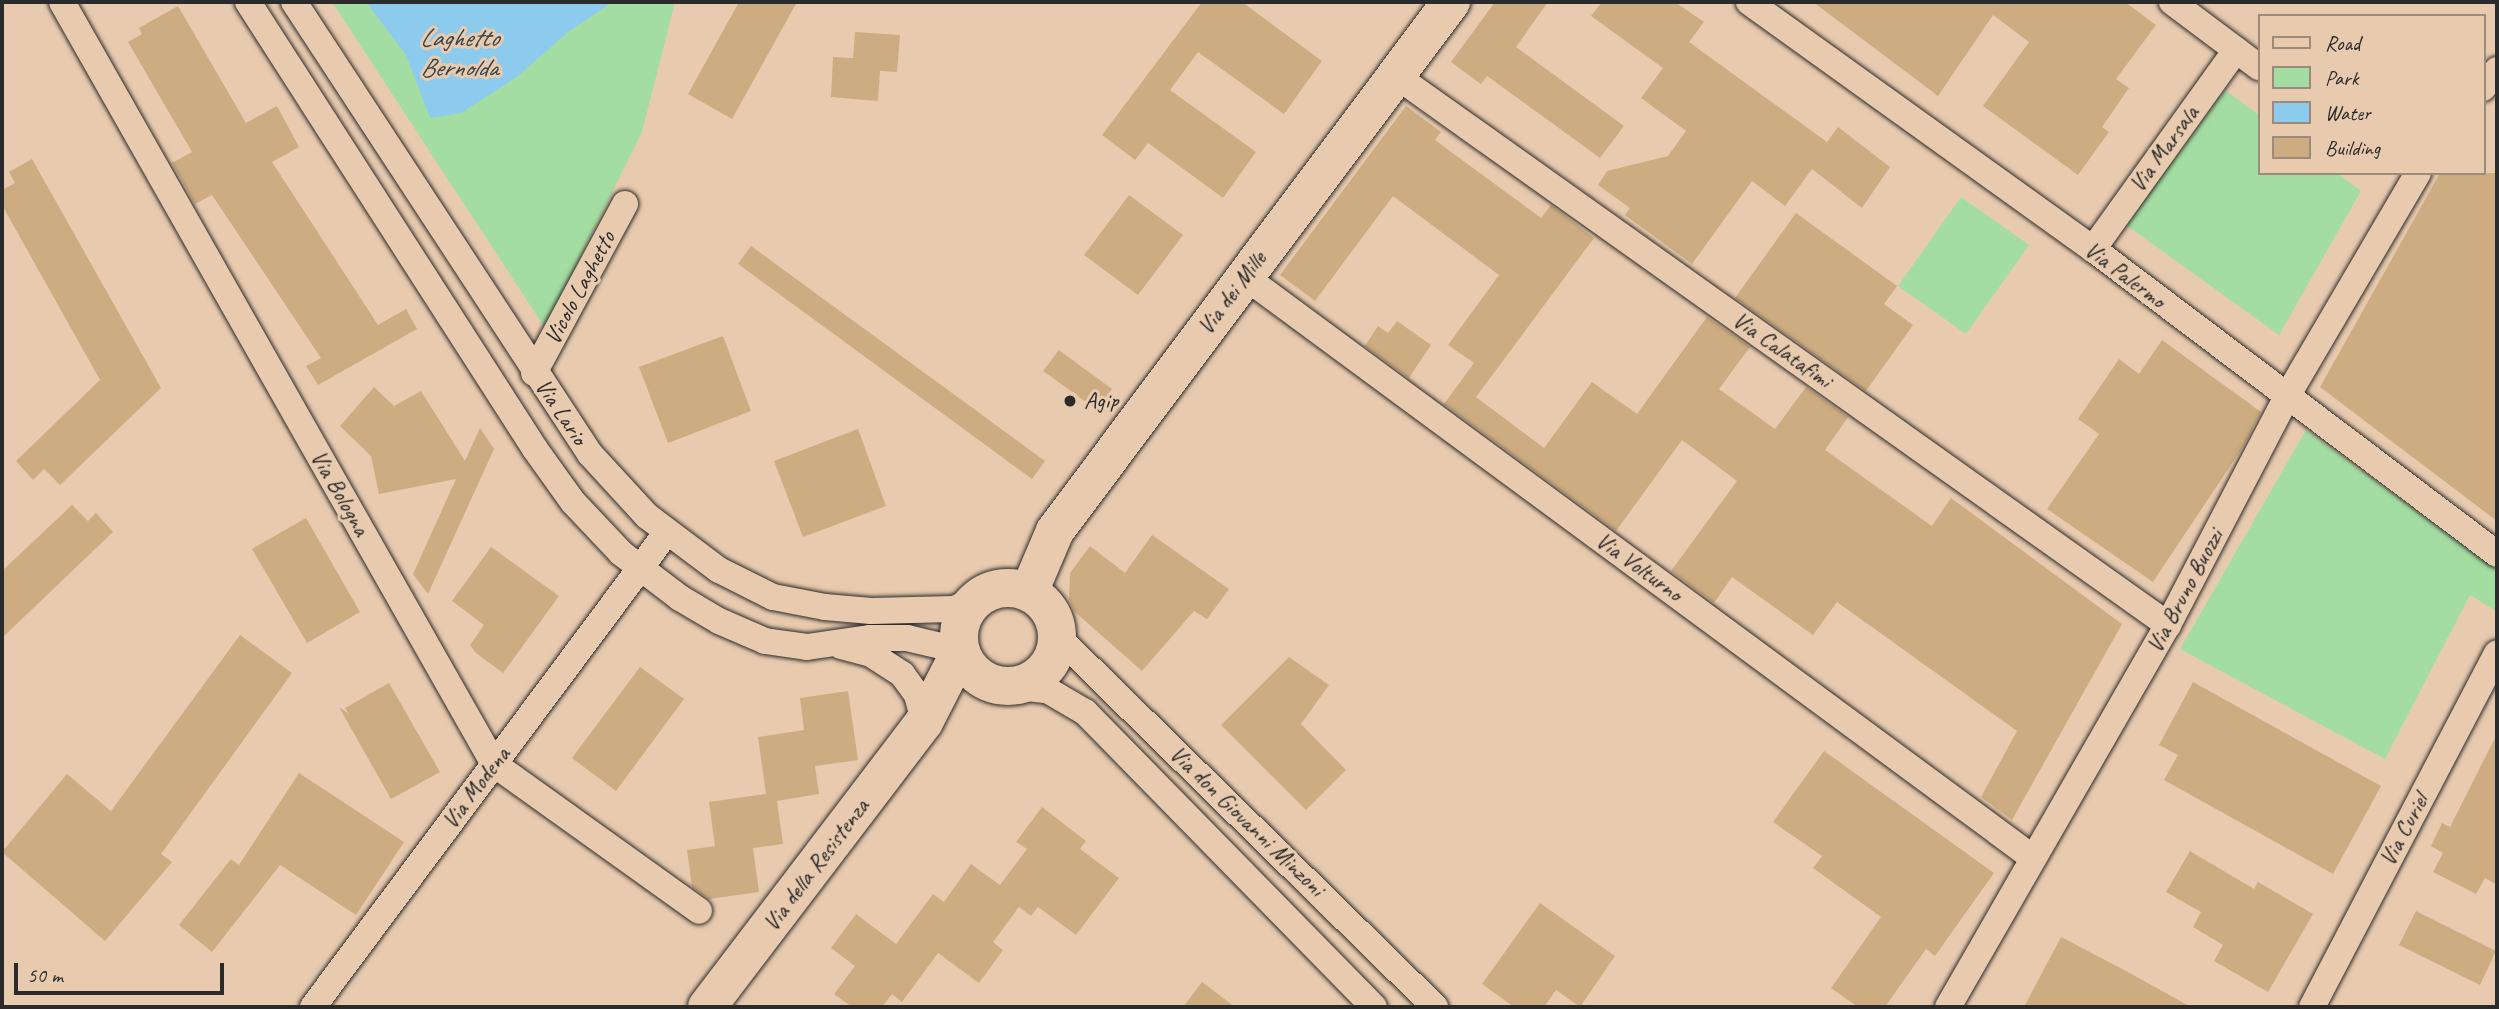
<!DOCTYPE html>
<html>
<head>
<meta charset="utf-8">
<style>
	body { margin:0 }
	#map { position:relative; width:2499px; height:1009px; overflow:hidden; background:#e8cbaf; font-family:Caveat,sans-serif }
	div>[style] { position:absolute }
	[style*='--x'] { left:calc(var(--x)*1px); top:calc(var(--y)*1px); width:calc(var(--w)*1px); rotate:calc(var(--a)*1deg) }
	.green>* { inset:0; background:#a4dda2 }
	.water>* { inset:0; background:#8ccbed }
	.building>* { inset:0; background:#cdac81 }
	.roads { filter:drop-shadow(0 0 2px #2b2b2b) drop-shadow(0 0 2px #2b2b2b) }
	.street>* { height:26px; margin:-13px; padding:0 13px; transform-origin:13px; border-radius:13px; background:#e8cbaf }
	.secondary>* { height:38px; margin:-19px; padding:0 19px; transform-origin:19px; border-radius:19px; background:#e8cbaf }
	.secondary>.ring { margin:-19px; padding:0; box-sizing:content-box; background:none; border:38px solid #e8cbaf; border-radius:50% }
	.dots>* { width:19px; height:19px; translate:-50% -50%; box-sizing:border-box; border:4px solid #e8cbaf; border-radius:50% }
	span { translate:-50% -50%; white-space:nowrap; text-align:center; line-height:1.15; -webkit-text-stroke:6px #e8cbaf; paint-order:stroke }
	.street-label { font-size:24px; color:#2b2b2b }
	.poi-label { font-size:24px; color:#2b2b2b }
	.left { translate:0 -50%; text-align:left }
	.water-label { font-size:26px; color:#3a4348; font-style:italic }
	.frame { position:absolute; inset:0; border:4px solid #2b2b2b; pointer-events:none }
	.legend { position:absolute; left:2258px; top:14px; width:228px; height:161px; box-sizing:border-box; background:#e8cbaf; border:2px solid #9c8b7a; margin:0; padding:9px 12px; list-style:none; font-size:21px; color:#2b2b2b }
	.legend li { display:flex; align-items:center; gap:14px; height:35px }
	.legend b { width:35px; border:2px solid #9c8b7a }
	.scale { position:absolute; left:14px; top:963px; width:210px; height:32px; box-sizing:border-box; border:4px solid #2b2b2b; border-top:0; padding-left:9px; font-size:21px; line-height:24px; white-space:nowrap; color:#2b2b2b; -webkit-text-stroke:5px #e8cbaf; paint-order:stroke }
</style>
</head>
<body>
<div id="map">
	<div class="green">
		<i style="clip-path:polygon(332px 2px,675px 2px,642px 132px,545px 328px)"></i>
		<i style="clip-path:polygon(2225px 90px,2259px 115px,2259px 173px,2337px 173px,2361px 191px,2279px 335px,2126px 225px)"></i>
		<i style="clip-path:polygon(1961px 197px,2029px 245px,1966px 334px,1898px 286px)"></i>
		<i style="clip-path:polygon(2306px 430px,2497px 570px,2496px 611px,2470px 595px,2385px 759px,2180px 649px)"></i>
	</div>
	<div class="water">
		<i style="clip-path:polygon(366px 2px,613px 2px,568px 32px,517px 77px,461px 113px,430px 118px,406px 55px)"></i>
	</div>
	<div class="building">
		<i style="clip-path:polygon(739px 2px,797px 2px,732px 119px,688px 94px)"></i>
		<i style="clip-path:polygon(1202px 2px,1242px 2px,1322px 61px,1284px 114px,1198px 52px,1170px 90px,1256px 152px,1223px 198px,1148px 143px,1135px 160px,1102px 135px)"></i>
		<i style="clip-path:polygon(1495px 2px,1548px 2px,1516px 47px,1624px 126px,1600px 158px,1487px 76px,1481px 84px,1451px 62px)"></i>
		<i style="clip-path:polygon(1602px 2px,1675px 2px,1704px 22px,1689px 42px,1827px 142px,1838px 127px,1890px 167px,1862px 208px,1812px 169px,1785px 206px,1752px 181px,1692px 264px,1625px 215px,1630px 208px,1598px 185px,1607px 171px,1668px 156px,1686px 131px,1641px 98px,1663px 68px,1591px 16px)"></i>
		<i style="clip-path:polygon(1813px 2px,2125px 2px,2156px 25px,2116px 79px,2129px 88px,2102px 127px,2109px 132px,2078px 175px,1983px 106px,2029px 42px,1993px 15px,1938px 96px)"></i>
		<i style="clip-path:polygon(178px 6px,246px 123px,277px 106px,299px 147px,272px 162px,378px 325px,406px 309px,417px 329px,318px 385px,306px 366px,321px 358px,212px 195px,195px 204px,172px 163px,192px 152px,128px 42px,142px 34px,139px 28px)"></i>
		<i style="clip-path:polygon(855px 32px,900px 35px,897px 72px,880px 71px,878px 101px,831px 97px,833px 57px,853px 58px)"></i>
		<i style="clip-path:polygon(1406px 106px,1441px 132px,1435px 140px,1541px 218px,1551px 205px,1594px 238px,1476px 397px,1544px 448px,1592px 382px,1637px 414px,1707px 317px,1750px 347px,1719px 389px,1775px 429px,1806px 387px,1848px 417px,1825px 450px,1932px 526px,1951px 498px,2122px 624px,2012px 820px,1981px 797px,2017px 731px,1837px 602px,1813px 635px,1732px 577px,1714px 603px,1671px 571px,1737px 481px,1682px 440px,1616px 531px,1444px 404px,1474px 363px,1448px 345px,1499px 275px,1393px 196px,1315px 301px,1280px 275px)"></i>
		<i style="clip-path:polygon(32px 159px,161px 388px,60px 485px,44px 469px,33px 480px,16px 461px,100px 380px,2px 205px,2px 190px,15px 183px,9px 172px)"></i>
		<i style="clip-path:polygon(2440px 173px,2497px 173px,2497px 521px,2320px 387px)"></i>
		<i style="clip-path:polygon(1129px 195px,1183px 235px,1138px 295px,1084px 255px)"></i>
		<i style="clip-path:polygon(1796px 213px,1897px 286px,1884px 304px,1913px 325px,1866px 391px,1735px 298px)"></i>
		<i style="clip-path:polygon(751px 246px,1045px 461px,1032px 479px,738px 264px)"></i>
		<i style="clip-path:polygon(1397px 321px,1431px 345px,1409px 378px,1365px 346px,1378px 326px,1388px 333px)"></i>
		<i style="clip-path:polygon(723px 336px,751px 411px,668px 443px,639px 367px)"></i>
		<i style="clip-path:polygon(2162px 340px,2261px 412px,2243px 447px,2153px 582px,2047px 509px,2099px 434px,2078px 419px,2119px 359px,2139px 374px)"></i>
		<i style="clip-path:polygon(1059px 350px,1112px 389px,1097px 410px,1043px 371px)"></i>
		<i style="clip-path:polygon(374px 387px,394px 406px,421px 391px,465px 461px,480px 428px,494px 449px,428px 594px,413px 574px,456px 479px,379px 494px,371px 456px,340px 426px)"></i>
		<i style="clip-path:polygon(858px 429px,886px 506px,803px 537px,774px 461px)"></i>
		<i style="clip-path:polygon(72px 505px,88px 521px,96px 513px,113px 532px,2px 638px,2px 571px)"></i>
		<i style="clip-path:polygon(306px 518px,360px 612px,307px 643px,252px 549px)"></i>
		<i style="clip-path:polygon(1152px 535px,1229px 589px,1207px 619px,1194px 611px,1142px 671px,1075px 612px,1069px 599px,1070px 573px,1090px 546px,1125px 573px)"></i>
		<i style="clip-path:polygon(491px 547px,559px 596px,503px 673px,476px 653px,470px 645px,484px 625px,452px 601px)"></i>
		<i style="clip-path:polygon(240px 635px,292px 673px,161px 854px,172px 862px,105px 941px,2px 852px,67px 774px,111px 811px)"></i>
		<i style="clip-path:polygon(1289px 657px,1329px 685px,1301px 724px,1346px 770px,1306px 810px,1221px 725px)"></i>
		<i style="clip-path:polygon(640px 667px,684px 699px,616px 791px,572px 758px)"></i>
		<i style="clip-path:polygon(2193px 682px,2381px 786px,2333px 874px,2164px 780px,2178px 755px,2159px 745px)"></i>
		<i style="clip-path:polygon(389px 683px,440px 772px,391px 799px,339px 707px,349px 714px,345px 708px)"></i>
		<i style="clip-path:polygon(848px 691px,858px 760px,815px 766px,819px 794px,777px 801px,783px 844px,753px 848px,759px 892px,709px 899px,692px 887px,687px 850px,715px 846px,709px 802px,766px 794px,758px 737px,804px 730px,800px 698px)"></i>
		<i style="clip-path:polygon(2497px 734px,2497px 885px,2485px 878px,2476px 894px,2433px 872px,2443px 853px,2431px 846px,2442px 823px,2450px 827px)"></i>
		<i style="clip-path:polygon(1824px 751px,1994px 873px,1935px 956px,1926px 949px,1885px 1007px,1858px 1007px,1831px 988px,1881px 917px,1813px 868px,1822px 856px,1773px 822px)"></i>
		<i style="clip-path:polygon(299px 773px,404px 842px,356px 915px,280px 865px,212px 952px,179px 925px,231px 859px,239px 865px)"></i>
		<i style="clip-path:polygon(1042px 807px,1086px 841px,1080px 849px,1119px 878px,1076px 935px,1038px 907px,1031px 916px,1019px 907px,993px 942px,1003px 950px,979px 983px,938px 953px,902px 1002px,892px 994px,882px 1007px,852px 1007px,834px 994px,855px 966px,831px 948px,856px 914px,896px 944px,933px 894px,944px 902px,971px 864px,1000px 885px,1027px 849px,1016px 842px)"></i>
		<i style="clip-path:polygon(2190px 851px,2254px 889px,2258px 882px,2313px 914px,2268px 992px,2214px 961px,2223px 945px,2193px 927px,2201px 912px,2166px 892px)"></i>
		<i style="clip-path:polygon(1540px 903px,1615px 956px,1580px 1007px,1556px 990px,1544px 1007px,1514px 1007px,1482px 984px)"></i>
		<i style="clip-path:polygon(2416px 911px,2496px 951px,2480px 985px,2399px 945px)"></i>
		<i style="clip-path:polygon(2061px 937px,2126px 971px,2191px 1007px,2024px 1007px)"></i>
		<i style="clip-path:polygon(1202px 982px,1235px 1007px,1183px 1007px)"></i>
	</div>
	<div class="roads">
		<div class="street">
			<i style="--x:62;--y:2;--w:876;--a:60.45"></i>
			<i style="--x:494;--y:764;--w:252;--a:35.6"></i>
			<i style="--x:248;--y:2;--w:531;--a:57.3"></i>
			<i style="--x:535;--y:449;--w:65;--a:54.4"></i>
			<i style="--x:573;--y:502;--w:70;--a:46.7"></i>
			<i style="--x:621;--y:553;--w:74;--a:37.3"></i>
			<i style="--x:680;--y:598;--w:45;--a:30.5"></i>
			<i style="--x:719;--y:621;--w:50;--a:23.5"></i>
			<i style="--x:765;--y:641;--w:42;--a:8.1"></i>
			<i style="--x:807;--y:647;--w:64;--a:-8.1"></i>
			<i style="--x:870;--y:638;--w:37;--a:0"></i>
			<i style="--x:907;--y:638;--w:43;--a:13.4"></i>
			<i style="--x:949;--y:648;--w:23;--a:41"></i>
			<i style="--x:294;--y:2;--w:540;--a:56.78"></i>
			<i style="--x:590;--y:454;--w:84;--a:47.4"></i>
			<i style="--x:647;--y:516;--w:90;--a:36.9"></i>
			<i style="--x:719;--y:570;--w:60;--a:26.6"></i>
			<i style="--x:773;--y:597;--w:53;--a:10.9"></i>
			<i style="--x:825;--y:607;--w:46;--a:5"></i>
			<i style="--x:871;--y:611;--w:83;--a:-1.4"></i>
			<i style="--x:954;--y:609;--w:21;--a:-23"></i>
			<i style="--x:1749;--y:2;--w:423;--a:35.7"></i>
			<i style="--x:2093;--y:249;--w:506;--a:37.05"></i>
			<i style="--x:2172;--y:2;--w:109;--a:36.8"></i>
			<i style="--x:1395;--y:75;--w:949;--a:35.43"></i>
			<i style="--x:2483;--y:88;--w:23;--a:-52"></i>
			<i style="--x:2093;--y:249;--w:245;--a:-54.3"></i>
			<i style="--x:1244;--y:276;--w:980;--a:36.41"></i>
			<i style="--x:534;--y:373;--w:192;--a:-61.7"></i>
			<i style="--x:1057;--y:636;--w:530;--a:44.46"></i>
			<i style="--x:841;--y:646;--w:31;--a:15"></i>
			<i style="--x:871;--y:654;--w:37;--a:33"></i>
			<i style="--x:902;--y:674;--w:26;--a:54"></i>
			<i style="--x:917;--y:695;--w:28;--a:75"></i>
			<i style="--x:1011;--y:686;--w:38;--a:7"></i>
			<i style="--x:1049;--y:691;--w:42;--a:30.3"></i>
			<i style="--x:1085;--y:712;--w:413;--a:45.6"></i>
			<i style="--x:313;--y:1007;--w:592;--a:-53.3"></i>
			<i style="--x:1948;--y:1007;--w:441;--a:-60.1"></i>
			<i style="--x:2168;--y:625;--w:256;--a:-62.5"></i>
			<i style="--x:2286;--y:398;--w:261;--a:-59.6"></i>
			<i style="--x:2312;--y:1007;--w:399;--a:-62.4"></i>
		</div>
		<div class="secondary">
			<i class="ring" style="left:959px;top:588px;width:60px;height:60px"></i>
			<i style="--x:1029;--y:592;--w:66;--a:-66.9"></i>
			<i style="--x:1055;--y:531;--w:661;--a:-53.18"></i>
			<i style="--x:707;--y:1007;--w:358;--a:-52.7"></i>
			<i style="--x:924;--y:722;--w:76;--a:-62.8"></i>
			<i style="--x:959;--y:654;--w:10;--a:-90"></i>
		</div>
	</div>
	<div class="dots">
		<i style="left:1070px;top:401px;background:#2b2b2b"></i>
	</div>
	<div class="street-label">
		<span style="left:2164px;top:149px;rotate:-54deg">Via Marsala</span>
		<span style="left:2125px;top:275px;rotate:37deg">Via Palermo</span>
		<span style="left:580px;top:288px;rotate:-62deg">Vicolo Laghetto</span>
		<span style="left:1232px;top:293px;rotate:-53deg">Via dei Mille</span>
		<span style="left:1782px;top:350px;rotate:35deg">Via Calatafimi</span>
		<span style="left:561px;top:412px;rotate:56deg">Via Lario</span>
		<span style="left:340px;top:493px;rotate:60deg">Via Bologna</span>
		<span style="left:1639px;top:567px;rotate:36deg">Via Volturno</span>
		<span style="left:2185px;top:591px;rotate:-62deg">Via Bruno Buozzi</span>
		<span style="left:476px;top:788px;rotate:-53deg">Via Modena</span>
		<span style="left:1247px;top:821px;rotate:44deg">Via don Giovanni Minzoni</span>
		<span style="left:2404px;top:830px;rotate:-62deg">Via Curiel</span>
		<span style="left:816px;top:865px;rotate:-53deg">Via della Resistenza</span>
	</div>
	<div class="poi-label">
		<span class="left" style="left:1084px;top:401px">Agip</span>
	</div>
	<div class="water-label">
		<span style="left:459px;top:53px">Laghetto<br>Bernolda</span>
	</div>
	<div class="frame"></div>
	<ul class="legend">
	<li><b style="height:9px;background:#e8cbaf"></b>Road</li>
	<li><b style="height:19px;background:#a4dda2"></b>Park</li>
	<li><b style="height:19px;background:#8ccbed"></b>Water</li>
	<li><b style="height:19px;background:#cdac81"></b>Building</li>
	</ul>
	<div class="scale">50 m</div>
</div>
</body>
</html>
